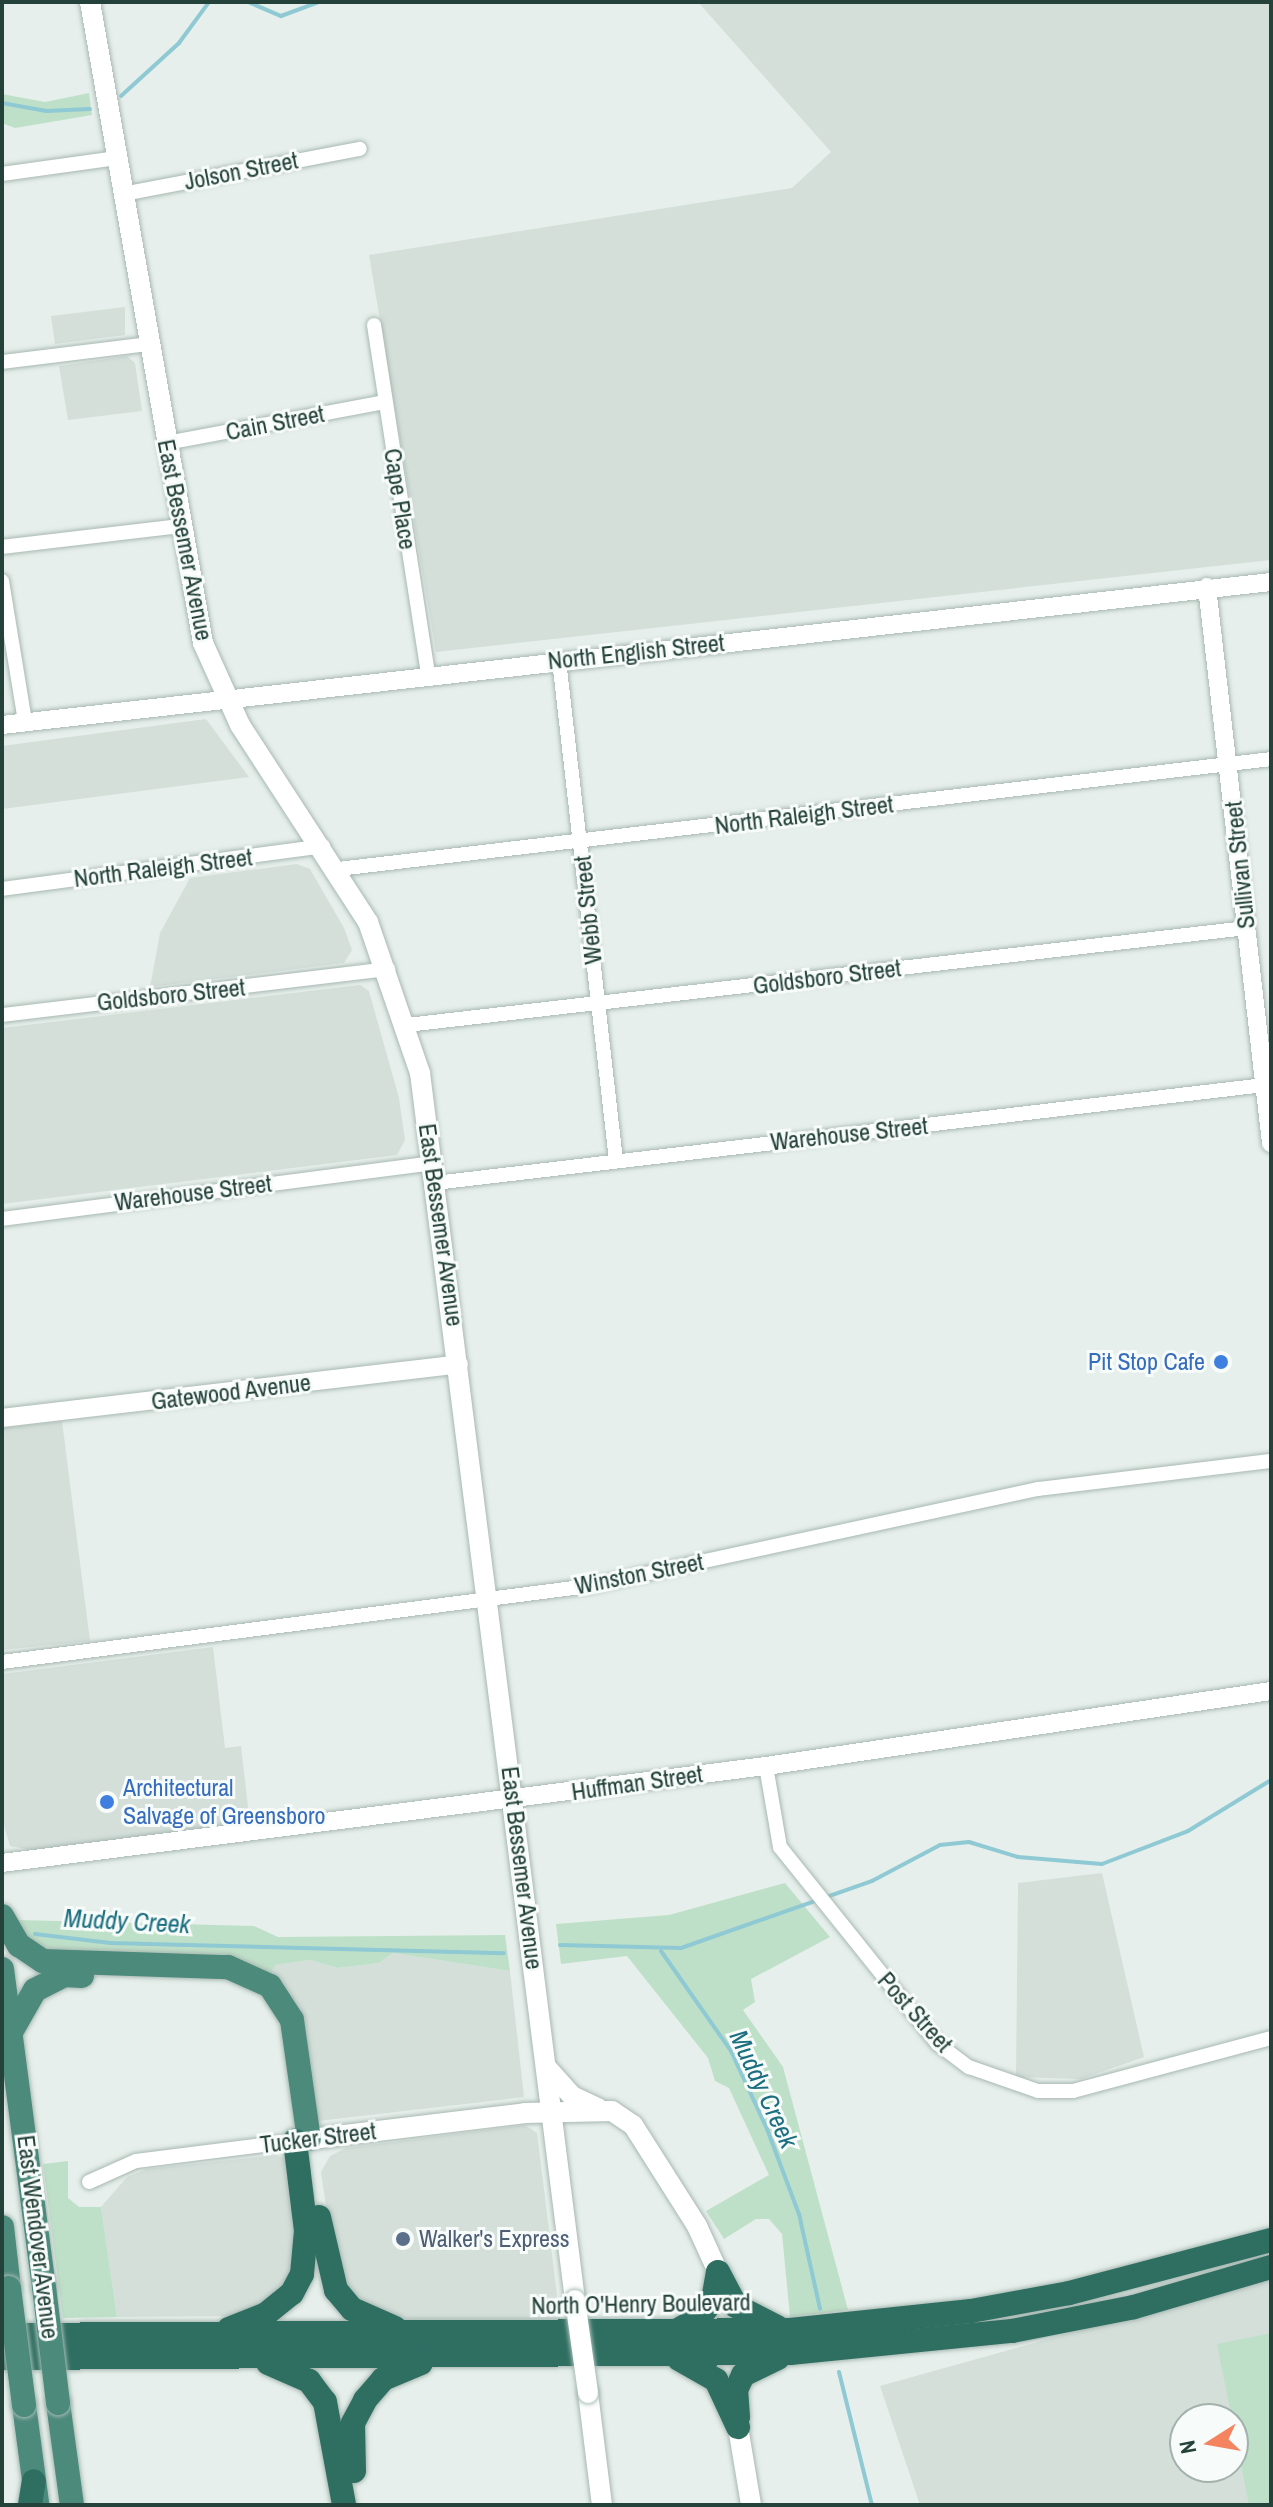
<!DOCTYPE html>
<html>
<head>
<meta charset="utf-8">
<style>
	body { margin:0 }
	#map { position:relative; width:1273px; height:2507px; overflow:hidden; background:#e6efeb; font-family:"Archivo Narrow",sans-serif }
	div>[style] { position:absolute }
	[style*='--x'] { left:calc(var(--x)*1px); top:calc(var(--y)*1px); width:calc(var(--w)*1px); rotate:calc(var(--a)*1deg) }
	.built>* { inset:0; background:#d4dfda }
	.green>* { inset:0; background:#bfe0c8 }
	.stream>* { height:4px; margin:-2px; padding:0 2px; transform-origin:2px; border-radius:2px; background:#8ec9d4 }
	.roads { filter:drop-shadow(0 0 2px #a8b8b2) drop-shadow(0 0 2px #a8b8b2) }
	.minor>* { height:14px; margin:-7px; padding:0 7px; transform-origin:7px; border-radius:7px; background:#fff }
	.tertiary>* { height:18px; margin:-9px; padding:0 9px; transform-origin:9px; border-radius:9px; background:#fff }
	.secondary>* { height:20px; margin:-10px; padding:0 10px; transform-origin:10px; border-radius:10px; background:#fff }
	.trunk>* { height:24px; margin:-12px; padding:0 12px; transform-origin:12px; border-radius:12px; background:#4c8a7c }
	.motorway>* { height:24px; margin:-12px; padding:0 12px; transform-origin:12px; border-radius:12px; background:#2f6f62 }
	.bridges { filter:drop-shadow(0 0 2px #a4bbb3) drop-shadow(0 0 2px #a4bbb3) }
	.secondary-bridge>* { height:20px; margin:-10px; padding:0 10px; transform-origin:10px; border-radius:10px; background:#fff }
	.trunk-bridge>* { height:24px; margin:-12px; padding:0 12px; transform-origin:12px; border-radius:12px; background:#4c8a7c }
	.dots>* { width:22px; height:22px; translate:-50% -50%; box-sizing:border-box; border:4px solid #f7fbf9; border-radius:50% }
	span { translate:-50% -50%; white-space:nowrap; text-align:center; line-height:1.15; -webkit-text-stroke:6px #f7fbf9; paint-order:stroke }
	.street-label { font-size:24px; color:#24423a }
	.shop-label { font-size:24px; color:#366cbe }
	.right { translate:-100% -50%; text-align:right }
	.left { translate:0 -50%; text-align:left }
	.service-label { font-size:24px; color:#4e5e75 }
	.water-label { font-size:26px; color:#1c6f80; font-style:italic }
	.frame { position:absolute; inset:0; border:4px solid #24423a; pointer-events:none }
	.north { position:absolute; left:1169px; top:2403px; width:80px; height:80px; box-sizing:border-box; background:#f7fbf9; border:2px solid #a3b1ad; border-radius:50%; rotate:259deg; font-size:22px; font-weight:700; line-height:32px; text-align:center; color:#24423a }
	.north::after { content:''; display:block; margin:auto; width:28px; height:36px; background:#f4845f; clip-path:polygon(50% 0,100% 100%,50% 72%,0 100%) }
</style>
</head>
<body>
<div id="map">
	<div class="built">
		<i style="clip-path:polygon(698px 2px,1271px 2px,1271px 560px,436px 652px,369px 255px,792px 188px,831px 152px)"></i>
		<i style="clip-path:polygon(125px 307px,125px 335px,55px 344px,51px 316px)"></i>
		<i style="clip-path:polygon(127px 356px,135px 363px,142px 411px,68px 420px,59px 366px)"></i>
		<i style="clip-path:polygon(206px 719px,249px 777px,2px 809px,2px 746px)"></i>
		<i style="clip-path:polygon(297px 864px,310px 869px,344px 928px,352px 950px,344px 963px,150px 987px,160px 933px,190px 878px)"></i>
		<i style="clip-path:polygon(360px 985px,369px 991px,399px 1098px,405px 1140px,397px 1155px,2px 1204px,2px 1028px)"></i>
		<i style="clip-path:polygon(62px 1421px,90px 1641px,2px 1650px,2px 1428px)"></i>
		<i style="clip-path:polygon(213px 1647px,225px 1748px,241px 1746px,250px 1824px,32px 1850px,10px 1846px,2px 1819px,2px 1674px)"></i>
		<i style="clip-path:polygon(1102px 1873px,1144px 2057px,1081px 2079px,1016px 2077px,1018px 1883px)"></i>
		<i style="clip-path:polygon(393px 1953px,510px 1971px,524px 2097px,318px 2121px,269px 1975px,274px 1965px,310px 1960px,338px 1968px,379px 1963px)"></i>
		<i style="clip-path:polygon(525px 2125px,537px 2133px,560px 2319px,392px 2319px,372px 2313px,345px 2288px,333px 2253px,321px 2172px,330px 2156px,346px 2148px)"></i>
		<i style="clip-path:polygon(276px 2155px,285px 2158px,301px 2246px,281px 2294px,232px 2316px,117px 2317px,101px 2207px,127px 2177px,147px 2169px)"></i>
		<i style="clip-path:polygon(evenodd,1271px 2277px,1271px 2505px,920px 2505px,880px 2386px,1271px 2277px,1185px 2419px,1233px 2419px,1233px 2467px,1185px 2467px,1185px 2419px)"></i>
	</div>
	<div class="green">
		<i style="clip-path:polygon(89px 93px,92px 115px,15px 128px,2px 123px,2px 94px,45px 102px)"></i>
		<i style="clip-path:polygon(785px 1883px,830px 1937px,751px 1979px,755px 2002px,743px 2010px,783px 2067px,848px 2310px,790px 2317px,782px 2234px,769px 2219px,756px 2219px,724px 2239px,706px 2211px,769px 2175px,729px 2088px,715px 2081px,708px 2058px,627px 1956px,561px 1964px,556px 1924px,669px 1915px)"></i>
		<i style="clip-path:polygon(17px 1920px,254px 1926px,278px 1937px,505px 1935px,510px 1971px,393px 1953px,379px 1963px,338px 1968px,310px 1960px,275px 1965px,269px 1975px,241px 1961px,53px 1957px,30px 1942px)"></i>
		<i style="clip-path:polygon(68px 2161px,68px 2198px,79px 2207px,101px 2207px,117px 2317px,63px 2318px,43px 2164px)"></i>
		<i style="clip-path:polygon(1271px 2333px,1271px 2505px,1249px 2505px,1217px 2344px)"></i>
	</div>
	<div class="stream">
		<i style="--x:248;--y:2;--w:36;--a:23"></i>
		<i style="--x:281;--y:16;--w:40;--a:-20.2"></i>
		<i style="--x:121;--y:96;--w:79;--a:-42.4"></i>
		<i style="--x:179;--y:43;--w:51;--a:-53.8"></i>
		<i style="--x:2;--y:103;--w:45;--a:10.3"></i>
		<i style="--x:46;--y:111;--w:44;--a:-2.6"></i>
		<i style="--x:35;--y:1934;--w:76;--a:6.8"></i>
		<i style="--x:110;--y:1943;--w:394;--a:1.5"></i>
		<i style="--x:560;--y:1945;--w:121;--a:1.4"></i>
		<i style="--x:681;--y:1948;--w:202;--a:-19.3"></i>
		<i style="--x:872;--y:1881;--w:77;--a:-27.9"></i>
		<i style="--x:940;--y:1845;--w:29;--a:-6"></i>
		<i style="--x:969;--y:1842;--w:51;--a:17"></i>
		<i style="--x:1018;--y:1857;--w:84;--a:4.8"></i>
		<i style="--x:1102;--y:1864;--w:92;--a:-21"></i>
		<i style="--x:1188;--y:1831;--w:97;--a:-31.6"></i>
		<i style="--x:661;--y:1951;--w:122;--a:55"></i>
		<i style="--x:731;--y:2051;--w:86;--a:65.2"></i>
		<i style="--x:767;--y:2129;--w:91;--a:69.4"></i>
		<i style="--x:799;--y:2214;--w:97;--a:77.5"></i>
		<i style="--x:839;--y:2372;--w:137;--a:76.1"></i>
	</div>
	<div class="roads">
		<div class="minor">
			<i style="--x:2;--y:174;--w:116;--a:-7.9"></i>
			<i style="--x:123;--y:194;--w:241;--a:-10.8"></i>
			<i style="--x:374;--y:325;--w:352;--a:81.2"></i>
			<i style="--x:2;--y:362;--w:148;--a:-7"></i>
			<i style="--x:166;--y:443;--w:223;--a:-10.6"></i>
			<i style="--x:2;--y:547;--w:179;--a:-6.7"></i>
			<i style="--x:2;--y:581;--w:142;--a:80.7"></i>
			<i style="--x:559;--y:660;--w:503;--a:83.5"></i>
			<i style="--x:338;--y:869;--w:939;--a:-6.72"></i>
			<i style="--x:2;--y:889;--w:324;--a:-7.6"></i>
			<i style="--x:2;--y:1015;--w:389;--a:-6.8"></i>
			<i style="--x:407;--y:1025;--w:846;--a:-6.59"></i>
			<i style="--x:435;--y:1183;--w:835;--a:-6.74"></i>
			<i style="--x:2;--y:1219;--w:434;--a:-7.4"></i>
			<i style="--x:2;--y:1662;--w:592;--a:-7.38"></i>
			<i style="--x:589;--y:1586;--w:459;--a:-12.2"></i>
			<i style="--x:1038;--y:1489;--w:235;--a:-6.9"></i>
			<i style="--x:766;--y:1766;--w:82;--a:80.2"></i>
			<i style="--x:780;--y:1847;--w:253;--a:51.3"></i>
			<i style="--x:938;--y:2044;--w:39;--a:37"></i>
			<i style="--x:969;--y:2067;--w:73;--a:19.2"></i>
			<i style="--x:1038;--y:2091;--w:35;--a:0"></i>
			<i style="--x:1073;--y:2091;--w:205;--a:-15"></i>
			<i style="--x:89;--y:2182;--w:51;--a:-24.1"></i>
			<i style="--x:136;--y:2161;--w:160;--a:-7.2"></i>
		</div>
		<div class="tertiary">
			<i style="--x:1207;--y:587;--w:560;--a:83.43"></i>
			<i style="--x:2;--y:725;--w:1277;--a:-6.43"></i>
			<i style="--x:2;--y:1418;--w:460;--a:-6.7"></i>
			<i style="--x:2;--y:1863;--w:770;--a:-7.24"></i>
			<i style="--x:766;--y:1766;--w:511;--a:-8.45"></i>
		</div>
		<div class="secondary">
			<i style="--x:90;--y:2;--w:651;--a:80"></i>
			<i style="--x:203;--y:643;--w:90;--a:65.7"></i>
			<i style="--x:240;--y:725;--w:235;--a:57"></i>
			<i style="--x:368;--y:922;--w:160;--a:71"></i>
			<i style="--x:420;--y:1073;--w:1237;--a:82.8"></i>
			<i style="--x:546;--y:2067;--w:39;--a:48"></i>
			<i style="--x:572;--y:2096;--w:29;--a:25"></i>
			<i style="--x:295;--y:2141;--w:232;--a:-6.9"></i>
			<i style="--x:525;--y:2113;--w:87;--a:-1.3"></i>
			<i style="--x:612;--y:2111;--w:25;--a:34"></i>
			<i style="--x:633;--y:2125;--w:120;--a:57.6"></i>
			<i style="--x:697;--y:2226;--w:51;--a:65.5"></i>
			<i style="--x:588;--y:2393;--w:113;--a:82.9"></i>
			<i style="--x:738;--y:2427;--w:79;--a:80.5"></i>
		</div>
		<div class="trunk">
			<i style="--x:2;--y:1916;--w:34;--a:60"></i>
			<i style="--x:19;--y:1945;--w:29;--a:34"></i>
			<i style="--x:43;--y:1961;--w:185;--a:1.9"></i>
			<i style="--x:228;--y:1967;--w:46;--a:24.3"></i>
			<i style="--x:270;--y:1986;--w:40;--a:57.1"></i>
			<i style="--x:292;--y:2020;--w:120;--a:81.9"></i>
			<i style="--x:2;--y:1969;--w:321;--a:82.5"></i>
			<i style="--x:11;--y:2032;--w:48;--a:-60.3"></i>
			<i style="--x:35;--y:1990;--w:33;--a:-27"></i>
			<i style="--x:64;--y:1975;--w:18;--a:3"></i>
			<i style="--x:2;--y:2227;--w:61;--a:83.5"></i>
			<i style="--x:58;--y:2403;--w:103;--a:82.2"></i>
			<i style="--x:24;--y:2405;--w:98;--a:82.4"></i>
		</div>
		<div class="motorway">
			<i style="--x:319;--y:2217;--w:75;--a:76.9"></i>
			<i style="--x:336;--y:2290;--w:25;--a:50"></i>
			<i style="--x:352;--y:2309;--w:47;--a:23.8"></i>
			<i style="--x:718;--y:2272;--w:38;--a:62"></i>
			<i style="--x:736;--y:2306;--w:46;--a:27.1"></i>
			<i style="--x:229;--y:2329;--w:40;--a:-22"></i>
			<i style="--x:266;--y:2314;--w:33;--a:-39"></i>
			<i style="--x:292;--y:2293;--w:21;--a:-62"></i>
			<i style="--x:302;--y:2274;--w:43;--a:-84.7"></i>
			<i style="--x:306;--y:2231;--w:91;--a:-97"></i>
			<i style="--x:673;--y:2333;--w:30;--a:-30"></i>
			<i style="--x:699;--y:2318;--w:23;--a:-52"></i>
			<i style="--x:713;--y:2300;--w:28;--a:-80"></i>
			<i style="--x:2;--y:2335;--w:788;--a:-0.36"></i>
			<i style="--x:790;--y:2330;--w:182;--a:-6"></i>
			<i style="--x:971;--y:2311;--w:100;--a:-10.4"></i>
			<i style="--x:1069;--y:2293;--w:209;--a:-14.7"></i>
			<i style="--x:2;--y:2358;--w:788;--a:-0.36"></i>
			<i style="--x:790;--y:2353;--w:223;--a:-5.7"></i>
			<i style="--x:1012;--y:2331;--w:124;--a:-11.1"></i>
			<i style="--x:1134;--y:2307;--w:143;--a:-16.3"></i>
			<i style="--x:679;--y:2359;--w:43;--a:29.6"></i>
			<i style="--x:716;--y:2380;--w:52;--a:64.9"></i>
			<i style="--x:268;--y:2363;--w:45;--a:23.7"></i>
			<i style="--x:309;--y:2381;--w:26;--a:53"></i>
			<i style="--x:325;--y:2402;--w:105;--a:79.5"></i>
			<i style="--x:738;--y:2417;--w:27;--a:-94"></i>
			<i style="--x:736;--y:2390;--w:17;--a:-65"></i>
			<i style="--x:743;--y:2375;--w:39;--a:-26"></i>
			<i style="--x:354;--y:2471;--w:48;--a:-91.2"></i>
			<i style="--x:353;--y:2423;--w:26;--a:-62"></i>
			<i style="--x:365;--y:2400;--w:28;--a:-49"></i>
			<i style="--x:383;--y:2379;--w:41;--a:-22.8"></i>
			<i style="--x:30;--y:2505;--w:24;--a:-81"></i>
		</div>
	</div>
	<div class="bridges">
		<div class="secondary-bridge">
			<i style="--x:575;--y:2300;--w:94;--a:82"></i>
		</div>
		<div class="trunk-bridge">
			<i style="--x:44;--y:2287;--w:117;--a:83.1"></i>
			<i style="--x:9;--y:2288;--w:118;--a:82.7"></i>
		</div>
	</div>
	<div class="dots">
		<i style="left:1221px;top:1362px;background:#3f7fe0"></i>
		<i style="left:107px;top:1802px;background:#3f7fe0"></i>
		<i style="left:403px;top:2239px;background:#5c6f8a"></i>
	</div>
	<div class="street-label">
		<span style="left:241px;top:171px;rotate:-11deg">Jolson Street</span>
		<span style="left:275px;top:423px;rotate:-11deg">Cain Street</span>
		<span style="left:400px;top:499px;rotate:81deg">Cape Place</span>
		<span style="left:185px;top:540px;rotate:79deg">East Bessemer Avenue</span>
		<span style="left:636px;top:652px;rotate:-6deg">North English Street</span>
		<span style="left:804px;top:815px;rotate:-7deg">North Raleigh Street</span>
		<span style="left:1240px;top:865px;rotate:-96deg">Sullivan Street</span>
		<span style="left:163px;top:868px;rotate:-7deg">North Raleigh Street</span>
		<span style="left:588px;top:910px;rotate:-96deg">Webb Street</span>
		<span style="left:827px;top:977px;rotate:-7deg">Goldsboro Street</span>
		<span style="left:171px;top:995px;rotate:-6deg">Goldsboro Street</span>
		<span style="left:849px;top:1134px;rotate:-6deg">Warehouse Street</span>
		<span style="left:193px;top:1193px;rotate:-7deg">Warehouse Street</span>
		<span style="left:441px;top:1225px;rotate:82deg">East Bessemer Avenue</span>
		<span style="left:231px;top:1392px;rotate:-7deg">Gatewood Avenue</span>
		<span style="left:639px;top:1574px;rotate:-11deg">Winston Street</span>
		<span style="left:637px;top:1783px;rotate:-8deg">Huffman Street</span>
		<span style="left:522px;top:1868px;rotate:83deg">East Bessemer Avenue</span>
		<span style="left:915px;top:2012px;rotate:48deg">Post Street</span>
		<span style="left:318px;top:2138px;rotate:-7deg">Tucker Street</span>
		<span style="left:38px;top:2237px;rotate:83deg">East Wendover Avenue</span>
		<span style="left:641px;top:2304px;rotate:-1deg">North O'Henry Boulevard</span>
	</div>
	<div class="shop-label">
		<span class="right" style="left:1205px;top:1362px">Pit Stop Cafe</span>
		<span class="left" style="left:123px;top:1802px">Architectural<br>Salvage of Greensboro</span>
	</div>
	<div class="service-label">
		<span class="left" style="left:419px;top:2239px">Walker's Express</span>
	</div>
	<div class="water-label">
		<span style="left:127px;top:1921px;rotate:3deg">Muddy Creek</span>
		<span style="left:764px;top:2089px;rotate:65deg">Muddy Creek</span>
	</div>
	<div class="frame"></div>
	<div class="north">N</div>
</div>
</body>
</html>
